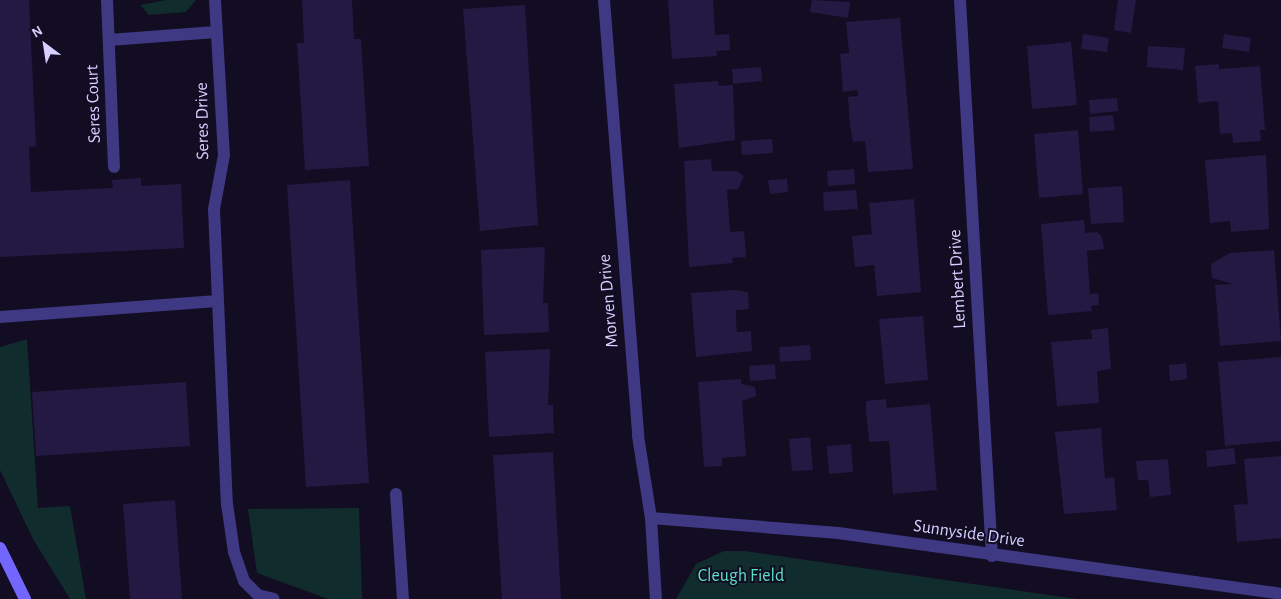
<!DOCTYPE html>
<html>
<head>
<meta charset="utf-8">
<style>
	body { margin:0 }
	#map { position:relative; width:1281px; height:599px; overflow:hidden; background:#120d22; font-family:"Alegreya Sans",sans-serif }
	div>[style] { position:absolute }
	[style*='--x'] { left:calc(var(--x)*1px); top:calc(var(--y)*1px); width:calc(var(--w)*1px); rotate:calc(var(--a)*1deg) }
	.green>* { inset:0; background:#102c2c }
	.building>* { inset:0; background:#241943 }
	.street>* { height:12px; margin:-6px; padding:0 6px; transform-origin:6px; border-radius:6px; background:#3f3882 }
	.secondary>* { height:12px; margin:-6px; padding:0 6px; transform-origin:6px; border-radius:6px; background:#7266ff }
	span { translate:-50% -50%; white-space:nowrap; text-align:center; line-height:1.15; -webkit-text-stroke:4px #120d22; paint-order:stroke }
	.street-label { font-size:18px; color:#d7cfff }
	.park-label { font-size:18px; color:#5ae0c6 }
	.north { position:absolute; left:20px; top:20px; width:50px; height:50px; -webkit-text-stroke:4px #120d22; paint-order:stroke; rotate:329deg; font-size:14px; font-weight:700; line-height:20px; text-align:center; color:#d7cfff }
	.north::after { content:''; display:block; margin:auto; width:18px; height:22px; background:#d7cfff; clip-path:polygon(50% 0,100% 100%,50% 72%,0 100%) }
</style>
</head>
<body>
<div id="map">
	<div class="green">
		<i style="clip-path:polygon(166px 0,196px 0,186px 12px,149px 15px,140px 5px)"></i>
		<i style="clip-path:polygon(27px 339px,38px 508px,70px 506px,86px 599px,70px 599px,33px 539px,0 470px,0 347px)"></i>
		<i style="clip-path:polygon(359px 508px,362px 599px,328px 599px,257px 573px,248px 509px)"></i>
		<i style="clip-path:polygon(724px 551px,745px 551px,1077px 599px,676px 599px,696px 564px)"></i>
	</div>
	<div class="building">
		<i style="clip-path:polygon(0 0,29px 0,36px 146px,29px 147px,31px 192px,113px 188px,112px 180px,141px 178px,141px 186px,181px 184px,184px 248px,0 257px)"></i>
		<i style="clip-path:polygon(302px 0,352px 0,354px 39px,361px 39px,369px 166px,305px 170px,297px 43px,304px 43px)"></i>
		<i style="clip-path:polygon(668px 0,713px 0,715px 35px,729px 34px,730px 50px,716px 51px,717px 56px,672px 59px)"></i>
		<i style="clip-path:polygon(812px 0,850px 2px,848px 18px,810px 12px)"></i>
		<i style="clip-path:polygon(1118px 0,1136px 0,1131px 33px,1114px 30px)"></i>
		<i style="clip-path:polygon(525px 5px,538px 225px,480px 231px,463px 9px)"></i>
		<i style="clip-path:polygon(900px 18px,913px 169px,868px 172px,865px 141px,853px 142px,850px 125px,848px 97px,858px 96px,857px 90px,843px 92px,840px 54px,849px 53px,846px 22px)"></i>
		<i style="clip-path:polygon(1083px 34px,1109px 38px,1107px 52px,1081px 49px)"></i>
		<i style="clip-path:polygon(1224px 34px,1251px 38px,1249px 52px,1222px 48px)"></i>
		<i style="clip-path:polygon(1071px 42px,1077px 105px,1032px 109px,1027px 46px)"></i>
		<i style="clip-path:polygon(1148px 46px,1185px 48px,1183px 70px,1147px 67px)"></i>
		<i style="clip-path:polygon(1219px 64px,1219px 69px,1260px 66px,1265px 130px,1260px 130px,1261px 141px,1233px 143px,1232px 133px,1220px 134px,1218px 101px,1198px 103px,1195px 66px)"></i>
		<i style="clip-path:polygon(761px 67px,762px 81px,733px 84px,732px 69px)"></i>
		<i style="clip-path:polygon(718px 81px,719px 86px,733px 85px,735px 140px,679px 148px,674px 84px)"></i>
		<i style="clip-path:polygon(1117px 98px,1118px 111px,1090px 114px,1089px 100px)"></i>
		<i style="clip-path:polygon(1113px 115px,1115px 130px,1090px 132px,1089px 117px)"></i>
		<i style="clip-path:polygon(1078px 130px,1083px 194px,1039px 198px,1034px 134px)"></i>
		<i style="clip-path:polygon(772px 139px,773px 153px,742px 155px,741px 141px)"></i>
		<i style="clip-path:polygon(1266px 155px,1269px 229px,1231px 232px,1230px 221px,1210px 223px,1205px 160px)"></i>
		<i style="clip-path:polygon(711px 159px,712px 171px,737px 171px,744px 176px,738px 189px,727px 190px,730px 232px,744px 231px,746px 257px,732px 258px,733px 263px,689px 267px,684px 161px)"></i>
		<i style="clip-path:polygon(854px 169px,855px 184px,828px 186px,827px 171px)"></i>
		<i style="clip-path:polygon(787px 179px,788px 192px,770px 194px,768px 180px)"></i>
		<i style="clip-path:polygon(350px 180px,369px 483px,306px 487px,287px 185px)"></i>
		<i style="clip-path:polygon(1122px 186px,1124px 222px,1091px 224px,1088px 188px)"></i>
		<i style="clip-path:polygon(856px 190px,858px 209px,824px 211px,823px 192px)"></i>
		<i style="clip-path:polygon(914px 199px,921px 292px,877px 296px,874px 265px,855px 267px,852px 236px,872px 234px,869px 203px)"></i>
		<i style="clip-path:polygon(1084px 220px,1085px 233px,1097px 232px,1102px 237px,1104px 249px,1087px 251px,1090px 294px,1098px 293px,1099px 305px,1091px 306px,1092px 311px,1048px 315px,1041px 224px)"></i>
		<i style="clip-path:polygon(545px 247px,543px 303px,548px 303px,549px 332px,484px 335px,481px 250px)"></i>
		<i style="clip-path:polygon(1274px 250px,1281px 341px,1220px 346px,1215px 285px,1233px 284px,1212px 278px,1211px 264px,1230px 253px)"></i>
		<i style="clip-path:polygon(734px 290px,748px 292px,749px 309px,736px 310px,736px 322px,737px 332px,751px 331px,752px 351px,696px 357px,691px 293px)"></i>
		<i style="clip-path:polygon(923px 316px,928px 380px,885px 384px,879px 319px)"></i>
		<i style="clip-path:polygon(1108px 328px,1111px 369px,1097px 371px,1099px 403px,1057px 406px,1051px 342px,1092px 339px,1091px 330px)"></i>
		<i style="clip-path:polygon(810px 345px,811px 360px,780px 362px,779px 347px)"></i>
		<i style="clip-path:polygon(550px 349px,548px 405px,553px 405px,554px 433px,489px 437px,485px 352px)"></i>
		<i style="clip-path:polygon(1281px 357px,1281px 441px,1225px 446px,1218px 362px)"></i>
		<i style="clip-path:polygon(1186px 363px,1187px 379px,1170px 381px,1169px 365px)"></i>
		<i style="clip-path:polygon(775px 364px,776px 379px,750px 381px,749px 366px)"></i>
		<i style="clip-path:polygon(741px 379px,741px 384px,755px 387px,756px 396px,742px 401px,746px 456px,722px 458px,722px 466px,704px 467px,698px 382px)"></i>
		<i style="clip-path:polygon(186px 382px,190px 446px,36px 456px,32px 392px)"></i>
		<i style="clip-path:polygon(886px 399px,887px 408px,930px 404px,937px 490px,893px 494px,889px 441px,869px 442px,866px 409px,866px 401px)"></i>
		<i style="clip-path:polygon(1101px 428px,1105px 478px,1114px 477px,1117px 510px,1064px 514px,1055px 432px)"></i>
		<i style="clip-path:polygon(810px 437px,813px 470px,792px 471px,789px 439px)"></i>
		<i style="clip-path:polygon(851px 444px,853px 472px,829px 474px,827px 446px)"></i>
		<i style="clip-path:polygon(1234px 448px,1236px 464px,1207px 467px,1206px 451px)"></i>
		<i style="clip-path:polygon(553px 452px,561px 599px,502px 599px,493px 455px)"></i>
		<i style="clip-path:polygon(1281px 456px,1281px 538px,1237px 542px,1234px 505px,1248px 504px,1244px 459px)"></i>
		<i style="clip-path:polygon(1168px 459px,1171px 495px,1150px 497px,1148px 480px,1138px 480px,1136px 461px)"></i>
		<i style="clip-path:polygon(175px 500px,182px 599px,130px 599px,123px 504px)"></i>
	</div>
	<div class="street">
		<i style="--x:107;--y:0;--w:167;--a:87.6"></i>
		<i style="--x:215;--y:0;--w:155;--a:86.7"></i>
		<i style="--x:224;--y:155;--w:55;--a:100.5"></i>
		<i style="--x:214;--y:209;--w:295;--a:87.5"></i>
		<i style="--x:227;--y:504;--w:49;--a:81.7"></i>
		<i style="--x:234;--y:552;--w:31;--a:71"></i>
		<i style="--x:244;--y:581;--w:20;--a:45"></i>
		<i style="--x:258;--y:595;--w:16;--a:14"></i>
		<i style="--x:604;--y:0;--w:437;--a:85.5"></i>
		<i style="--x:638;--y:436;--w:83;--a:81"></i>
		<i style="--x:651;--y:518;--w:81;--a:86.5"></i>
		<i style="--x:960;--y:0;--w:557;--a:86.71"></i>
		<i style="--x:109;--y:40;--w:107;--a:-4.3"></i>
		<i style="--x:0;--y:317;--w:218;--a:-4.2"></i>
		<i style="--x:396;--y:494;--w:105;--a:86.2"></i>
		<i style="--x:651;--y:518;--w:188;--a:4.6"></i>
		<i style="--x:838;--y:533;--w:447;--a:7.8"></i>
	</div>
	<div class="secondary">
		<i style="--x:0;--y:548;--w:57;--a:63.9"></i>
	</div>
	<div class="street-label">
		<span style="left:94px;top:104px;rotate:-92deg">Seres Court</span>
		<span style="left:203px;top:121px;rotate:-91deg">Seres Drive</span>
		<span style="left:958px;top:279px;rotate:-93deg">Lembert Drive</span>
		<span style="left:609px;top:301px;rotate:-95deg">Morven Drive</span>
		<span style="left:969px;top:534px;rotate:8deg">Sunnyside Drive</span>
	</div>
	<div class="park-label">
		<span style="left:741px;top:576px">Cleugh Field</span>
	</div>
	<div class="north">N</div>
</div>
</body>
</html>
